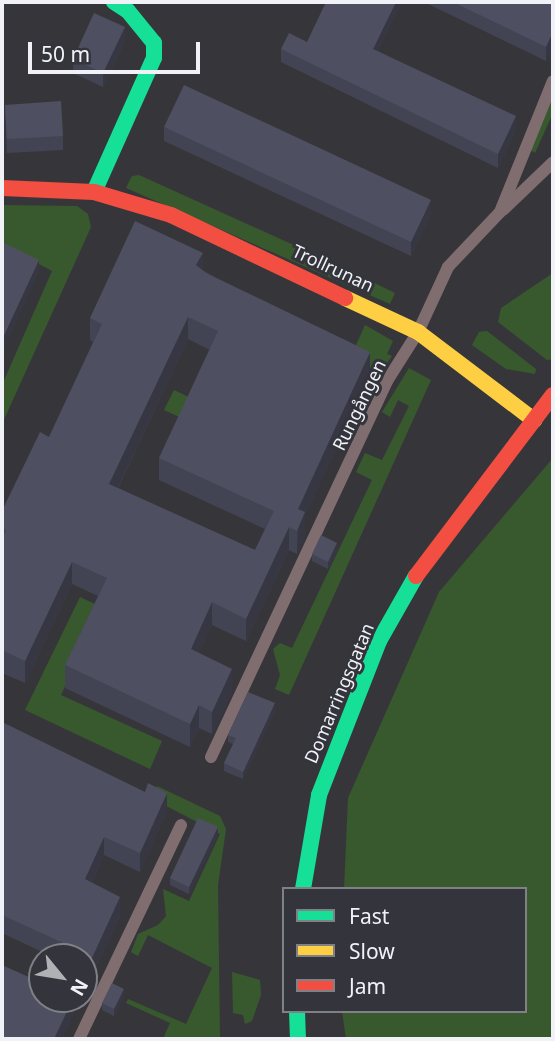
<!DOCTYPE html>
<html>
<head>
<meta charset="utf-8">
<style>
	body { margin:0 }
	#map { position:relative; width:555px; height:1041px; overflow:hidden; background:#36363a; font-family:"Noto Sans",sans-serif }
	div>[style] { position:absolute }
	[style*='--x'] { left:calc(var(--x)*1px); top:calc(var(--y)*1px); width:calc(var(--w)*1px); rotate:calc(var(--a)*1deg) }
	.green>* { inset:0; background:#38592e }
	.lane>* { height:12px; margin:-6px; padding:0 6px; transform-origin:6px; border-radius:6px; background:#806d70 }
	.fast>* { height:16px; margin:-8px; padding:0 8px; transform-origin:8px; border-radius:8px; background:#16e098 }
	.slow>* { height:16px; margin:-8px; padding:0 8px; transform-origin:8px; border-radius:8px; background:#ffcf43 }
	.jam>* { height:16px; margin:-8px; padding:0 8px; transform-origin:8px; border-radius:8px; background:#f24e42 }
	.wall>* { inset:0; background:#434453 }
	.shaded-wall>* { inset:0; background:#373743 }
	.building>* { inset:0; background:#4e4f60 }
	span { translate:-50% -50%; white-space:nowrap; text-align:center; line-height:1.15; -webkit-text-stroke:6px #34353c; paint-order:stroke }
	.street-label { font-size:18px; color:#f1f2f7 }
	.frame { position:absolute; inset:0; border:4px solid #f1f2f7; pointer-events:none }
	.legend { position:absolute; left:282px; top:887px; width:245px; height:126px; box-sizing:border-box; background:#34353c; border:2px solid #808187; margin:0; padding:9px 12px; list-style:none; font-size:21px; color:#f1f2f7 }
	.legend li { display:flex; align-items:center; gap:14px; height:35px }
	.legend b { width:35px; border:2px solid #808187 }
	.north { position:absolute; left:28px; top:943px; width:70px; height:70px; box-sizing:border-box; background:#34353c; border:2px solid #808187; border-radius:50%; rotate:120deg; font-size:19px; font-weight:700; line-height:28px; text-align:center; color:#f1f2f7 }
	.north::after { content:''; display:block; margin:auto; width:24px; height:32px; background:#b0b0b5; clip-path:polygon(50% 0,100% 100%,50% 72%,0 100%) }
	.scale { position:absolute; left:28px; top:42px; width:172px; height:32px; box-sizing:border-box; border:4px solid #f1f2f7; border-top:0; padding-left:9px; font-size:21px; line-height:24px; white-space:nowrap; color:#f1f2f7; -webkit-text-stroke:5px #34353c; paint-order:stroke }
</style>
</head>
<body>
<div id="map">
	<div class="green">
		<i style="clip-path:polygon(553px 92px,553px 113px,535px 153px,530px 150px)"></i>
		<i style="clip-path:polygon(139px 175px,331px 262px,395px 293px,390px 304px,126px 188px,132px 176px)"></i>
		<i style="clip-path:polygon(2px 205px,77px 206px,88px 214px,91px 227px,2px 424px,2px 385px,52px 271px,2px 244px)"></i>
		<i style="clip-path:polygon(553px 273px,553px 359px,547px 360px,498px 322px,501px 308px)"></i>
		<i style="clip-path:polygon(365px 325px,393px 341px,387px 354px,392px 356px,379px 375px,349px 361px)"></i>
		<i style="clip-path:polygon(487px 331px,536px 369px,535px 374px,506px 369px,472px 345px,479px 332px)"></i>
		<i style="clip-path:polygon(409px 368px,431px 380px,289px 695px,275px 689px,280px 675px,273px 649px,280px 643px,292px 648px,372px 480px,356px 472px,365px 453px,382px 460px,409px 406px,398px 400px,390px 417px,382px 412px)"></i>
		<i style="clip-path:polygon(174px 390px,195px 400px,186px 420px,164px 410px)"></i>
		<i style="clip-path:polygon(553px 458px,553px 1039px,346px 1039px,342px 1011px,525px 1011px,525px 889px,344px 889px,348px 798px,439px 592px)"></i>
		<i style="clip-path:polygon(80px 597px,101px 607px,61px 695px,162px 741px,150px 769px,25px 710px)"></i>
		<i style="clip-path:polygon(157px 786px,220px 816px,226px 829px,218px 885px,220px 1039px,163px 1039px,170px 1023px,126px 1003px,128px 999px,186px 1024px,212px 968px,148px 935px,138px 956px,131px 952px,138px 934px,158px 925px,166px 916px,163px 889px,189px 901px,220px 834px,151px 798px)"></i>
		<i style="clip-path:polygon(232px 972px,260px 980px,261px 995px,252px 1021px,245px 1024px,243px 1015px,233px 1013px)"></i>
	</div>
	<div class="lane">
		<i style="--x:503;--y:210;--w:69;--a:-43.8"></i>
		<i style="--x:211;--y:757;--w:415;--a:-64.9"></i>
		<i style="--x:387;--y:381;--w:58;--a:-57.7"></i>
		<i style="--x:418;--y:332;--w:72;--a:-65.2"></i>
		<i style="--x:448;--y:267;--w:76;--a:-46.6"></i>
		<i style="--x:500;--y:212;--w:141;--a:-68"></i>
		<i style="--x:79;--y:1039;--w:237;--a:-64.5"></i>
	</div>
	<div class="fast">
		<i style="--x:94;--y:192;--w:147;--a:-65.9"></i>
		<i style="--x:154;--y:58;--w:15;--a:-90"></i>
		<i style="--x:154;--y:43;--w:41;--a:-129.1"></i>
		<i style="--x:128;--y:11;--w:17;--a:-147"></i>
		<i style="--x:303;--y:889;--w:95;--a:-80.3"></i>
		<i style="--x:319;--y:795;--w:165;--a:-68.7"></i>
		<i style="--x:379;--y:641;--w:75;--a:-60.4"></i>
		<i style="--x:297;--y:1011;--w:28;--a:88"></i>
	</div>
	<div class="slow">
		<i style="--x:345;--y:298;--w:81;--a:25"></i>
		<i style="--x:418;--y:332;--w:146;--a:37.2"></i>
	</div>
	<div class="jam">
		<i style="--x:2;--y:188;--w:92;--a:2.5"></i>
		<i style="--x:94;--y:192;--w:80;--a:16.6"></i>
		<i style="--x:171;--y:215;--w:193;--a:25.5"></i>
		<i style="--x:416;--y:576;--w:227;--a:-52.9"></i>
	</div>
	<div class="wall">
		<i style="clip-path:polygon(402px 2px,378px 51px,516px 130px,498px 168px,281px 62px,281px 49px,307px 42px)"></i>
		<i style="clip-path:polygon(424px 2px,553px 2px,546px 61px)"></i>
		<i style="clip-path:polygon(125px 41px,103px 87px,73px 73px,73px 59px)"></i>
		<i style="clip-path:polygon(5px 105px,63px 136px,63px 150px,7px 153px)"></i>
		<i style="clip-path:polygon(164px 127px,431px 214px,411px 256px,164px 141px)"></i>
		<i style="clip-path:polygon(evenodd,203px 270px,370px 375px,305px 515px,305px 535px,297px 554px,289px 550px,246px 641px,212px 625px,199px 653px,232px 692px,212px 734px,199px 728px,190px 747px,65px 688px,65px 665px,98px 596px,72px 584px,25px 683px,2px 673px,2px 511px,49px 437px,93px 342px,90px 340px,90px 318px,203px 270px,188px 339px,210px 350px,159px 458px,159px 480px,265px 529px,255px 550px,118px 488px,188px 339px)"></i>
		<i style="clip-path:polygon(337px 551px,328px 569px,312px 561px,312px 554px)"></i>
		<i style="clip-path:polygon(275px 711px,243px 779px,224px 771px,224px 763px,233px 744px,228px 742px,228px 735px)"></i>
		<i style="clip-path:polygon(2px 722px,167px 811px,140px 872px,104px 855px,92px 882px,120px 916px,96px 967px,96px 983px,87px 1003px,81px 1000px,42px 999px,84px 999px,84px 957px,53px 957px,2px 933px)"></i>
		<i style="clip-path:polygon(218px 835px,189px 894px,170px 885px,170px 878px)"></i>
		<i style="clip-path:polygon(124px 996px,114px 1016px,102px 1010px,102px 1003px)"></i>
	</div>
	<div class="shaded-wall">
		<i style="clip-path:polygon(396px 2px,402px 2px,373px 62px,373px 49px)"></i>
		<i style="clip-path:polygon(125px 27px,125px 41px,103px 87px,103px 73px)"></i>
		<i style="clip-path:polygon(553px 32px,553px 46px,546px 61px,546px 47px)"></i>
		<i style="clip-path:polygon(516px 116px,516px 130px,498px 168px,498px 154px)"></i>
		<i style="clip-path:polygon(431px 200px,431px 214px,411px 256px,411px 242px)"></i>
		<i style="clip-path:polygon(203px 253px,203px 275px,196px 265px)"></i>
		<i style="clip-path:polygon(39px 260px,39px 273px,2px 354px,2px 340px)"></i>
		<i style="clip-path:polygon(188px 317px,188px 339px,109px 506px,109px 484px)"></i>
		<i style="clip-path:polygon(370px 352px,370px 375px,305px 515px,305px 535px,297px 554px,298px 509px)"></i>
		<i style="clip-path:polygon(289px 527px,289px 550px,246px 641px,246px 619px)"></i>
		<i style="clip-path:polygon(337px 543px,337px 551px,328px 569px,328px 562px)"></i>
		<i style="clip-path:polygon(72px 562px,72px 584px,25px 683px,25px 661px)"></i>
		<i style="clip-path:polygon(212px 602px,212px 625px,191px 672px,191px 649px)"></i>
		<i style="clip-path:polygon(232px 669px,232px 692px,212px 734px,212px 712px)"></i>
		<i style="clip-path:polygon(275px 703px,275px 711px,243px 779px,243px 772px)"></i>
		<i style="clip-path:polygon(199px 705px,199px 728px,190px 747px,190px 724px)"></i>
		<i style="clip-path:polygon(167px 793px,167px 811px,140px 872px,140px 853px)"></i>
		<i style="clip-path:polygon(218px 827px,218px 835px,189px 894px,189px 887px)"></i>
		<i style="clip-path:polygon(104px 837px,104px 855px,85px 897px,85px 879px)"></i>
		<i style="clip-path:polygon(120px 897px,120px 916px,96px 967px,96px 983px,87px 1003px,87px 984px,90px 962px)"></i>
		<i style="clip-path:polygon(124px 989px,124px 996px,114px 1016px,114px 1009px)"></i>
		<i style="clip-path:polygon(73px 999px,81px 999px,81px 1000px,62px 1039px,54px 1039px)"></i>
	</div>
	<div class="building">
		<i style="clip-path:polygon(326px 2px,396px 2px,373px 49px,516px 116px,498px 154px,281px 49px,289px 33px,307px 42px)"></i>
		<i style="clip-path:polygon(453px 2px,553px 2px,553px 32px,546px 47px)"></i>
		<i style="clip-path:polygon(94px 13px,125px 27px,103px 73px,73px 59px)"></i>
		<i style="clip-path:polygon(184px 85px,431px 200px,411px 242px,164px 127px)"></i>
		<i style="clip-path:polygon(61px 101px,63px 136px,7px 139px,5px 105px)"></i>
		<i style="clip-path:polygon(evenodd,135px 221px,203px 253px,196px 265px,206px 273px,370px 352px,298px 509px,305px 512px,297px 531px,289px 527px,246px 619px,212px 602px,191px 649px,232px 669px,212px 712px,199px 705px,190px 724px,65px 665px,107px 578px,72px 562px,25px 661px,2px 650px,2px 539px,6px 530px,2px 528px,2px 511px,40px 432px,49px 437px,102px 324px,90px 318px,135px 221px,188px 317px,218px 331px,159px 458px,274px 511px,255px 550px,109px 484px,188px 317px)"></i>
		<i style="clip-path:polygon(2px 242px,39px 260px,2px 340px)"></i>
		<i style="clip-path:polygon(321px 535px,337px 543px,328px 562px,312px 554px)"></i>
		<i style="clip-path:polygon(248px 692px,275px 703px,243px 772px,224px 763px,236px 738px,228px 735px)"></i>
		<i style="clip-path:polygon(2px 722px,145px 792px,148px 783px,167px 793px,140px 853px,104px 837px,85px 879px,120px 897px,90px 962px,96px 964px,87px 984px,84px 983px,84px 957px,68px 957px,72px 947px,2px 915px)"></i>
		<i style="clip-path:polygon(198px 818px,218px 827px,189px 887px,170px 878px)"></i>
		<i style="clip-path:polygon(2px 965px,42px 983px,42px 999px,73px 999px,54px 1039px,2px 1039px)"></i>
		<i style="clip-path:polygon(112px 983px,124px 989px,114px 1009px,102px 1003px)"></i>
	</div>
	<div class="street-label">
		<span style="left:333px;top:268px;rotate:25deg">Trollrunan</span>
		<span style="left:359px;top:405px;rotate:-64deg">Rungången</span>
		<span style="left:339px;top:693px;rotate:-67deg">Domarringsgatan</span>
	</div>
	<div class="frame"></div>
	<ul class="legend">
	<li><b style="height:9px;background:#16e098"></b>Fast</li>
	<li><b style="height:9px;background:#ffcf43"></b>Slow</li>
	<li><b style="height:9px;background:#f24e42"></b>Jam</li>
	</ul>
	<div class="north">N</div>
	<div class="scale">50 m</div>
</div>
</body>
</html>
